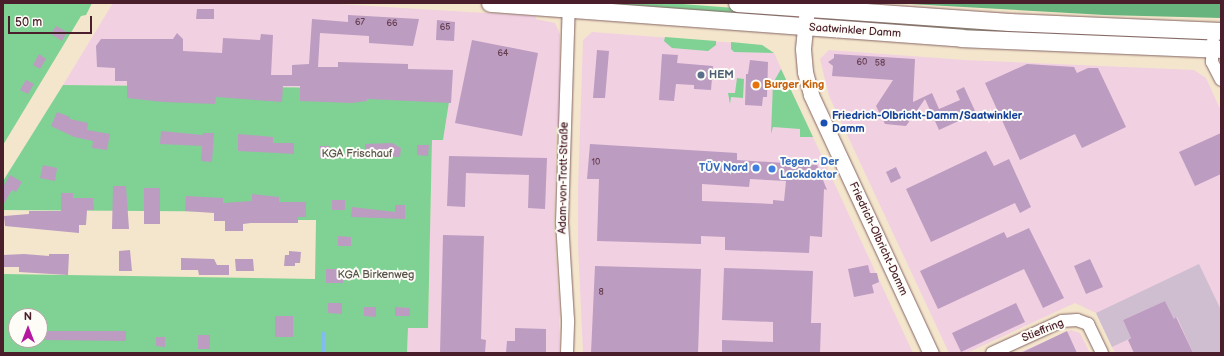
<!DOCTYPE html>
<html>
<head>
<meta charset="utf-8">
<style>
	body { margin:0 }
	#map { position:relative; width:1224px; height:356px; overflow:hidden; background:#f4e6cd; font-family:"Balsamiq Sans",sans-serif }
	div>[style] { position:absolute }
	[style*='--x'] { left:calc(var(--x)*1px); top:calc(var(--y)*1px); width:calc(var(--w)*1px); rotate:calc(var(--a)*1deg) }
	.built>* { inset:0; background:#f1d0e2 }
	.industrial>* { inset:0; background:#cebed0 }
	.green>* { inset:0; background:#7fd294 }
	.forest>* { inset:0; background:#67b47e }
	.stream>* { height:3.5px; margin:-1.75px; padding:0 1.75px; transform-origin:1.75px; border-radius:1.75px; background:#81bbf2 }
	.building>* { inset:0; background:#bc9cc0 }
	.roads { filter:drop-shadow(0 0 1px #866564) drop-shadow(0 0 1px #866564) }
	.minor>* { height:12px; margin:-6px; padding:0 6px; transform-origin:6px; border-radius:6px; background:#fff }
	.tertiary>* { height:15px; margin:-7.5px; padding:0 7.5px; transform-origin:7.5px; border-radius:7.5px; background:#fff }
	.secondary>* { height:17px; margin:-8.5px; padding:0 8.5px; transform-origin:8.5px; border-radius:8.5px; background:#fff }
	.dots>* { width:11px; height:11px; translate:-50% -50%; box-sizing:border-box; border:2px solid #fdfcf7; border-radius:50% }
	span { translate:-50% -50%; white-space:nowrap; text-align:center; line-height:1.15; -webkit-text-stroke:4px #fdfcf7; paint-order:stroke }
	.number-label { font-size:9px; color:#663e50 }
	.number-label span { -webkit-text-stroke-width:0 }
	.street-label { font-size:11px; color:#4a1f2b }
	.service-label { font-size:11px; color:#4e5e75; font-weight:700 }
	.left { translate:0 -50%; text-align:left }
	.food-label { font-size:11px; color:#c56008; font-weight:700 }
	.transit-label { font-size:11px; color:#164399; font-weight:700 }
	.park-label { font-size:11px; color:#5a554a }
	.shop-label { font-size:11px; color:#366cbe; font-weight:700 }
	.right { translate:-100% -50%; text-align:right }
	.frame { position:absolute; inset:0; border:4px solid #4a1f2b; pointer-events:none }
	.north { position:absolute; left:8px; top:308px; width:40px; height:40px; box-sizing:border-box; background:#fdfcf7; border:1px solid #b5a4a5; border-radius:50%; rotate:0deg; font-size:11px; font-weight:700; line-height:16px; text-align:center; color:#4a1f2b }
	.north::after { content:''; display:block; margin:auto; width:14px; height:18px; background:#b5179e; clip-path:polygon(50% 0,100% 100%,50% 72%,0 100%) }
	.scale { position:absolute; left:8px; top:16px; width:84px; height:18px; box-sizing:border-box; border:2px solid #4a1f2b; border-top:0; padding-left:5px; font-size:12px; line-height:14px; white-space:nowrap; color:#4a1f2b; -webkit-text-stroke:3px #fdfcf7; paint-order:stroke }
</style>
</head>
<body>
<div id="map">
	<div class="built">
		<i style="clip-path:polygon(113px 3px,321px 3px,535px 16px,536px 19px,555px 23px,560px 34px,560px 125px,556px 127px,554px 226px,559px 304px,559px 353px,407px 353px,408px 328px,428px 327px,432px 140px,451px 89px,63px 85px)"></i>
		<i style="clip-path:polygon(592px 32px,762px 45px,774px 53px,913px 353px,583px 353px,578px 245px,578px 189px,583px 40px)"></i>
		<i style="clip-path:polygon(829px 50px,965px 60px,1194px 70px,1206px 78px,1221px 111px,1221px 353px,1115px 353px,1096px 313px,1075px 303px,967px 353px,949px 353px,829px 96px,820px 59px)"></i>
		<i style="clip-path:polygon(1071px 330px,1080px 333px,1090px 353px,1018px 353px)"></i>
	</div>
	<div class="industrial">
		<i style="clip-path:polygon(1199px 264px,1221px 310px,1221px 353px,1193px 353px,1177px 317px,1174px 319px,1165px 301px,1123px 320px,1131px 338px,1112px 347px,1096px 313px)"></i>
	</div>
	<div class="green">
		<i style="clip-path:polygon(3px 3px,92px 3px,86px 15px,81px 16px,3px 145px)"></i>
		<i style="clip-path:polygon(583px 3px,669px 3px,785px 12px,784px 20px)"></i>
		<i style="clip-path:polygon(822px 14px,1203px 34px,1203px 43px,821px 23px)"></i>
		<i style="clip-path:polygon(665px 37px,716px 41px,716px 45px,708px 51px,672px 48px,664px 41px)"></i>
		<i style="clip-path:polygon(731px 42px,762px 45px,774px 53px,734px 52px,731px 49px)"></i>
		<i style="clip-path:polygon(781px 69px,813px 137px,800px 137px,800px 129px,773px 127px,771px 134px,773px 83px)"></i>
		<i style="clip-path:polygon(737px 78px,744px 79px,743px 98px,731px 97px,730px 104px,728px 93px,735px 93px)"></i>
		<i style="clip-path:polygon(evenodd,63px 85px,451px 89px,443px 140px,432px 140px,428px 328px,408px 328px,407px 353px,3px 353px,3px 274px,315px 279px,316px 220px,285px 220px,285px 212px,3px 210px,3px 181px,63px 85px,16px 316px,40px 316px,40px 340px,16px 340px,16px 316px)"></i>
	</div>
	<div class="forest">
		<i style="clip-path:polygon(892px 3px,1221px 3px,1221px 18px,1105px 15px)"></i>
	</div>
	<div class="stream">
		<i style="--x:323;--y:353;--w:19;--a:-90"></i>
	</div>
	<div class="building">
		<i style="clip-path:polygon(197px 9px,214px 9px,214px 19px,196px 19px)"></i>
		<i style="clip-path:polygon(348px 15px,419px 19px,413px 46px,369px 43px,369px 36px,320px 33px,318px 67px,338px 67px,338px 62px,408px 64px,408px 69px,453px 70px,451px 103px,367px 99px,367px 101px,351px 103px,300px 101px,300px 86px,283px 86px,282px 102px,216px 97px,215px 104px,163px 102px,127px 98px,127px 81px,115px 81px,115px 68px,97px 67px,96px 46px,101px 39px,173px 39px,177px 33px,183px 39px,183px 51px,222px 53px,223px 38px,260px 40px,261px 34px,273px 35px,271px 75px,292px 75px,292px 65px,309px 64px,312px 19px,348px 22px)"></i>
		<i style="clip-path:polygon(437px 20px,455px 22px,454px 41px,436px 40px)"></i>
		<i style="clip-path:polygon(56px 26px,67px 32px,62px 41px,51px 34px)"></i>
		<i style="clip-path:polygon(472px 40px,538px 53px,522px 136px,455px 123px)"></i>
		<i style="clip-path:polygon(597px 50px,609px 51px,605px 98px,593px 98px)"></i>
		<i style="clip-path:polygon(39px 54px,46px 59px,40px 69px,33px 65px)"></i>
		<i style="clip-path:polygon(662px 54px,678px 55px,677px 63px,713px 66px,711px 90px,694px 89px,694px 85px,676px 84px,674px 101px,659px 100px)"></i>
		<i style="clip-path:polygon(834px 54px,915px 59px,913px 102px,932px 93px,939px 109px,960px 100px,956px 91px,964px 87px,976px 113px,939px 130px,925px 99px,906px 126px,885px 124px,876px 106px,893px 80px,832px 76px,833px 66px,828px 62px,834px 58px)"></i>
		<i style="clip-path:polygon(750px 60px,768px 62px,767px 97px,763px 97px,762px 106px,745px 105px,746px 74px,748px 74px)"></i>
		<i style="clip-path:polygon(1027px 64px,1074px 67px,1077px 73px,1088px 68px,1098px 68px,1126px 127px,1082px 148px,1075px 134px,1020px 160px,985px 83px)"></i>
		<i style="clip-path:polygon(26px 80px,34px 84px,28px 94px,20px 90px)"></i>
		<i style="clip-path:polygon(57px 112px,70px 117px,70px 119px,88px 123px,87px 130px,110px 134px,107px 150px,92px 148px,93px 141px,74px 137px,51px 126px)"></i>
		<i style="clip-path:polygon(161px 131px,203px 135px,203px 133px,214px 133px,212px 162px,201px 161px,202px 146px,160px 144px)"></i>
		<i style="clip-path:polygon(1221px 133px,1221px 174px,1195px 186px,1179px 152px)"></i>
		<i style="clip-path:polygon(238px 134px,273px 137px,273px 143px,294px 143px,294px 154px,238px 151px)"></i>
		<i style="clip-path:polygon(392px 143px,401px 148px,400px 157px,365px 156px,365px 144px)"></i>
		<i style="clip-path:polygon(evenodd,590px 144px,737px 153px,737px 160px,817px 165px,827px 190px,824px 189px,822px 237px,810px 236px,809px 253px,725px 250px,725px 237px,701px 236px,701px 244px,597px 241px,599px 179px,587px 179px,590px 144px,750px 179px,786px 181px,784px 201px,773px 200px,773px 204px,702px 201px,702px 184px,749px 187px,750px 179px)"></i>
		<i style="clip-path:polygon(417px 145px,429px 145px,428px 156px,417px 155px)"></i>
		<i style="clip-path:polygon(320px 146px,330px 146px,330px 159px,320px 158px)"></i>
		<i style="clip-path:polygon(986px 151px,994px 166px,1009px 159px,1031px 207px,1020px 213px,1015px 203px,931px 242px,906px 189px)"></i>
		<i style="clip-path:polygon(449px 156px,547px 158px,545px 209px,528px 208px,529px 175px,466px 173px,465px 207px,447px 206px)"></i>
		<i style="clip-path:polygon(43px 165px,57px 168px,55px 181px,40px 178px)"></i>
		<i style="clip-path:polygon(896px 167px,901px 178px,891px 183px,886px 172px)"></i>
		<i style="clip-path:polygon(10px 175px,22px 182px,16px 192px,12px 190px,3px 205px,3px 187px)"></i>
		<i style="clip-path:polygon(113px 186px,126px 186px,129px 229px,112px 229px)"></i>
		<i style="clip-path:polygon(144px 188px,160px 188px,160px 224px,144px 224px)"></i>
		<i style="clip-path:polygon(61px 193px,73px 193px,73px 198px,93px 198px,94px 210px,87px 210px,86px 225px,79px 225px,79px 233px,5px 226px,4px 216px,29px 214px,29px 211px,61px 211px)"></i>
		<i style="clip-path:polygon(252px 194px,279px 197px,279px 202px,306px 202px,306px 217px,298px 217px,298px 223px,251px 223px,243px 224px,243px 231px,225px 231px,225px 221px,214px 221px,214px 213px,185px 211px,186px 196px,223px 198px,223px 203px,252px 201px)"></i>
		<i style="clip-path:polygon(332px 200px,345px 200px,345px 210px,332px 210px)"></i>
		<i style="clip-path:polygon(395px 205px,405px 205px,405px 219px,351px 217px,352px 207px,395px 212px)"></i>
		<i style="clip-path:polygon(1029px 228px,1064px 298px,1043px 308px,1024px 269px,938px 309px,920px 271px,1004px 232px,1007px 238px)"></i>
		<i style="clip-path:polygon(443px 235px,484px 236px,481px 339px,486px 340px,485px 353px,440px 353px)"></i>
		<i style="clip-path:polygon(338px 236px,351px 237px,351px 246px,338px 246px)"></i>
		<i style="clip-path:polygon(130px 250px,132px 271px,119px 271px,119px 251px)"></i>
		<i style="clip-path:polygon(289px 251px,301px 252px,300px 263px,295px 263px,295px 266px,284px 266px,285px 255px,289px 255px)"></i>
		<i style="clip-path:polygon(24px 254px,49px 256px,49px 254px,69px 254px,68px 275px,19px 272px,19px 267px,3px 267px,3px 255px)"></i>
		<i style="clip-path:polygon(181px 258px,214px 259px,217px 265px,229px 265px,229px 275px,199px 275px,198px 270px,181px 270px)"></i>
		<i style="clip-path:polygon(235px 259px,253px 259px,254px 271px,236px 271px)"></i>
		<i style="clip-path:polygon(1090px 259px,1103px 287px,1086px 294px,1074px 266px)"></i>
		<i style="clip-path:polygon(868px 265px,870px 273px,877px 273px,879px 282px,872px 285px,874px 293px,854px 297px,848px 269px)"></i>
		<i style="clip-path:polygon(595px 266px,701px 269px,698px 353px,591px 353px)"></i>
		<i style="clip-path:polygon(724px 268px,813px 271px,811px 323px,821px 323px,820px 353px,722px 353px,722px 340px,773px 342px,773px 322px,722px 320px)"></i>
		<i style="clip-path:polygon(326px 269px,344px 269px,343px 283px,326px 283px)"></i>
		<i style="clip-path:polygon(1165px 301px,1174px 319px,1176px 317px,1193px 353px,1134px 353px,1128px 340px,1131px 338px,1123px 320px)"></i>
		<i style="clip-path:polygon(328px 303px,342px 303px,342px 314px,328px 313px)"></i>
		<i style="clip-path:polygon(1016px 303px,1025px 322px,961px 352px,952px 333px)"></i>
		<i style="clip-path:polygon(364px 307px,376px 307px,376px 317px,364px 316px)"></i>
		<i style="clip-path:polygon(395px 307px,410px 308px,410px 316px,395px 316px)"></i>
		<i style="clip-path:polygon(275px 316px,293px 316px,293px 337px,275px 337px)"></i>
		<i style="clip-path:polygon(515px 328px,546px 329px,546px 353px,506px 353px,507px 341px,515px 341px)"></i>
		<i style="clip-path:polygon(45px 331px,126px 331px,126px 341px,45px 340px)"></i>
		<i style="clip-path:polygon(1067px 331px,1077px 353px,1021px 353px)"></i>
		<i style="clip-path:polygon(198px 335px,210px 335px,210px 349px,198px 349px)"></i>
		<i style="clip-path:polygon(156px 337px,165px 337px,165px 347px,156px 346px)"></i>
	</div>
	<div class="roads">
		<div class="minor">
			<i style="--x:1213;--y:41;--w:21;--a:93"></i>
			<i style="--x:1212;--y:62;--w:20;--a:63"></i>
			<i style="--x:567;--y:353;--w:33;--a:-88"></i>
			<i style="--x:568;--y:320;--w:97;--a:-93.5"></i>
			<i style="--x:562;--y:223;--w:220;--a:-88.2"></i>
			<i style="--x:992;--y:353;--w:77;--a:-24.6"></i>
			<i style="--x:1062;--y:321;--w:15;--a:-4"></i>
			<i style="--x:1077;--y:320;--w:12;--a:20"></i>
			<i style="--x:1088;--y:324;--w:32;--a:64"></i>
		</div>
		<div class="tertiary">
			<i style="--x:807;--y:8;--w:41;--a:95.6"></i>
			<i style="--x:803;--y:49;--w:23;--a:85"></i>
			<i style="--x:805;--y:72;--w:24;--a:75"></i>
			<i style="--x:811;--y:95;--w:285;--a:65.1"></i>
		</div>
		<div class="secondary">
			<i style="--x:490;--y:3;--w:472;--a:4.2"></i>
			<i style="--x:961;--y:38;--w:260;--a:2.4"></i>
			<i style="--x:737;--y:3;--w:273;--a:4"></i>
			<i style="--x:1009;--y:22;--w:212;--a:2.4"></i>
		</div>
	</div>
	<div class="dots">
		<i style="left:701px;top:75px;background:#5c6f8a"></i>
		<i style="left:756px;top:85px;background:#e8710a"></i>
		<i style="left:824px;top:123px;background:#1a4fb4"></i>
		<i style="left:756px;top:168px;background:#3f7fe0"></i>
		<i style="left:772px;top:169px;background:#3f7fe0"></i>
	</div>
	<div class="number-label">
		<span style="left:360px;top:23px">67</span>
		<span style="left:392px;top:24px">66</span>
		<span style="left:445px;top:28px">65</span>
		<span style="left:503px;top:54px">64</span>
		<span style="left:862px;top:63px">60</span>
		<span style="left:880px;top:64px">58</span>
		<span style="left:596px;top:163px">10</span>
		<span style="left:601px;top:293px">8</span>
	</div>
	<div class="street-label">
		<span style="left:855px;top:31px;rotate:4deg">Saatwinkler Damm</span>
		<span style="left:564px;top:178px;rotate:-89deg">Adam-von-Trott-Straße</span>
		<span style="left:878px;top:239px;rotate:65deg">Friedrich-Olbricht-Damm</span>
		<span style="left:1043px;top:331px;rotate:-22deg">Stieffring</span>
	</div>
	<div class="service-label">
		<span class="left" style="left:709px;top:75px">HEM</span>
	</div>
	<div class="food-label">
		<span class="left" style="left:764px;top:85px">Burger King</span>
	</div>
	<div class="transit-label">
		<span class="left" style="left:832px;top:123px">Friedrich-Olbricht-Damm/Saatwinkler<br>Damm</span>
	</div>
	<div class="park-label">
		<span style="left:357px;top:154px">KGA Frischauf</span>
		<span style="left:376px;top:275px">KGA Birkenweg</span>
	</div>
	<div class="shop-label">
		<span class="left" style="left:780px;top:169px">Tegen - Der<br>Lackdoktor</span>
		<span class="right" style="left:748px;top:168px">TÜV Nord</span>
	</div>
	<div class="frame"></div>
	<div class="north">N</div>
	<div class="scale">50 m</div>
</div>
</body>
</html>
